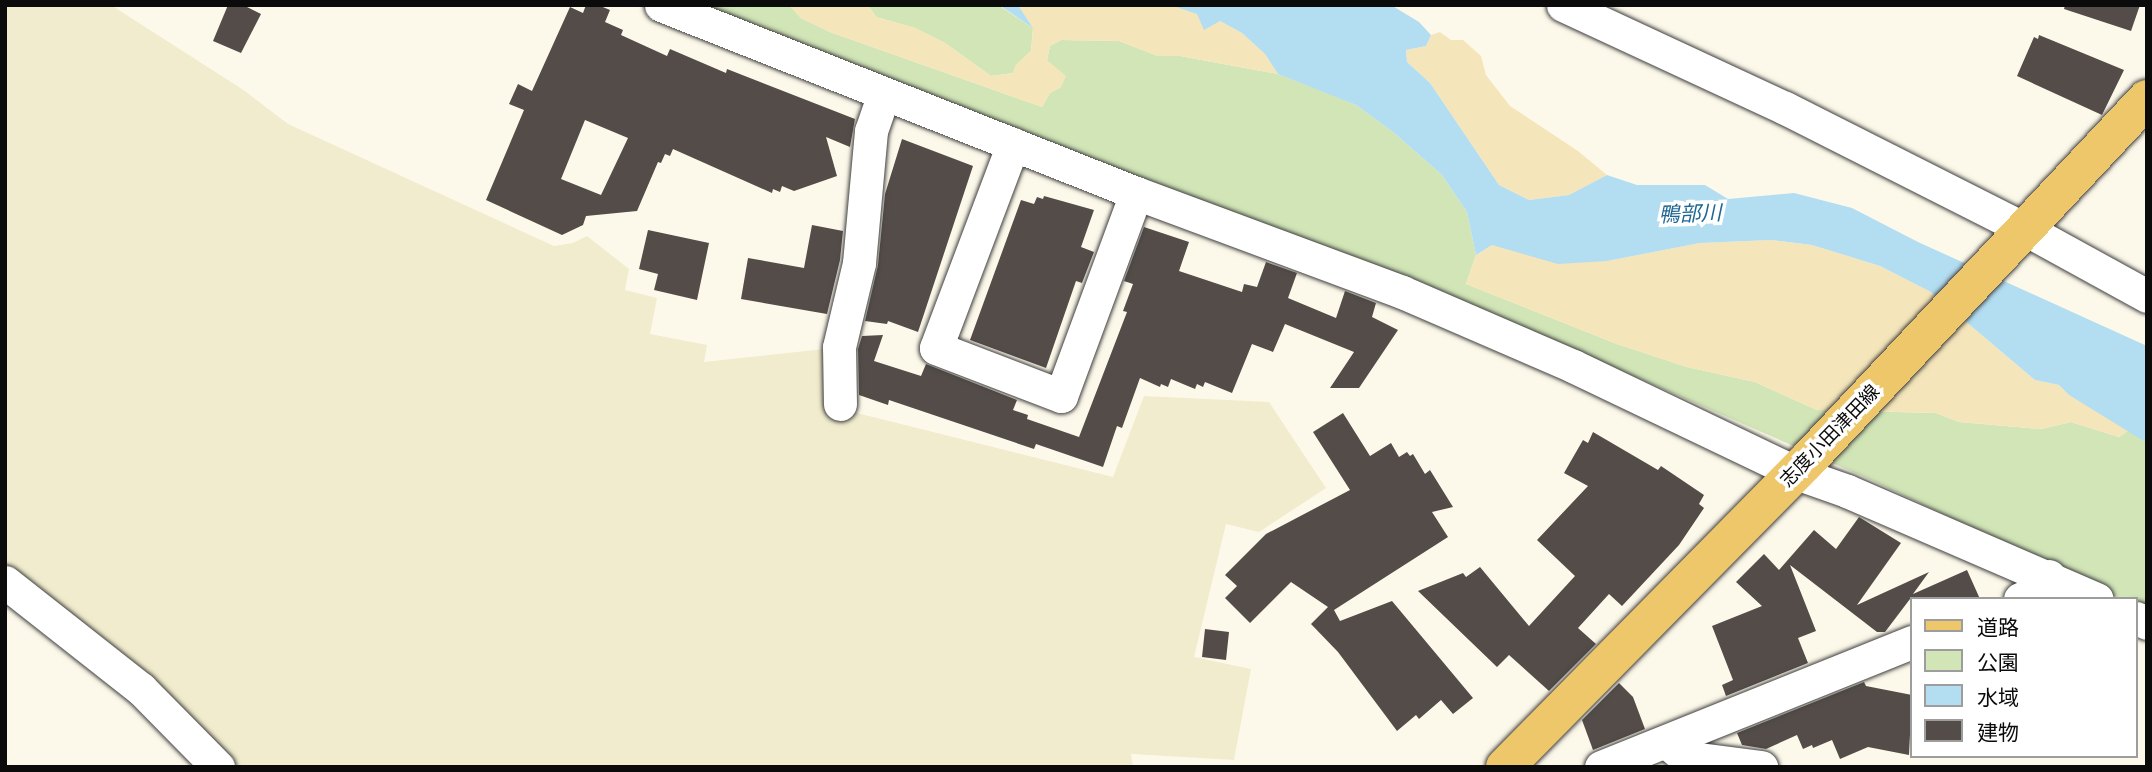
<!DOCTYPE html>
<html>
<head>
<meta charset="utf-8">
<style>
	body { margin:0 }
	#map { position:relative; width:2152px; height:772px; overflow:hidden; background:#fdf9ea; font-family:Bitter,"Noto Sans JP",serif }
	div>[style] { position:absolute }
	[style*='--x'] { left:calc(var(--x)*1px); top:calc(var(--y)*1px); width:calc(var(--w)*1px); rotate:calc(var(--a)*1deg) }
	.farmland>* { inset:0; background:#f1eccd }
	.green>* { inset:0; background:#d1e5b7 }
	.sand>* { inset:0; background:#f5e5ba }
	.water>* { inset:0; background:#b3ddf1 }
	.building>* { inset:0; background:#534c48 }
	.roads { filter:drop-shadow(0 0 2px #3e3e3e) drop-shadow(0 0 2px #3e3e3e) }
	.minor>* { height:33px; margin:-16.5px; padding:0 16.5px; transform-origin:16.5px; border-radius:16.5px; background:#fff }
	.major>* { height:38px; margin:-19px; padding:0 19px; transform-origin:19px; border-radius:19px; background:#eec76a }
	span { translate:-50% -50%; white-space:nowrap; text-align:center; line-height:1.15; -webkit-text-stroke:7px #fff; paint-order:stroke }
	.street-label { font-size:19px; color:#0b0b0b }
	.water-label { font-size:21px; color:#1f6692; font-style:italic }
	.frame { position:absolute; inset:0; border:7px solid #0b0b0b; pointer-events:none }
	.legend { position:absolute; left:1910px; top:597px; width:228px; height:161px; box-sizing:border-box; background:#fff; border:2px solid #9d9d9d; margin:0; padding:9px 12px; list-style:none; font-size:21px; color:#0b0b0b }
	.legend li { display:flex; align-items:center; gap:14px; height:35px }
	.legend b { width:35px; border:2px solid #9d9d9d }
</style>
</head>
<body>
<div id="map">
	<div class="farmland">
		<i style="clip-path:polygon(5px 5px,111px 5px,245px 91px,288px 124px,554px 246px,573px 243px,587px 236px,629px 269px,625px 290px,657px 298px,650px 334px,707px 345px,704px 362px,842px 347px,845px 410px,1113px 477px,1144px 396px,1269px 402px,1326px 488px,1259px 532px,1226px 524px,1194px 657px,1251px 669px,1234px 760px,1131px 754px,1133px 767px,239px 767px,146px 677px,5px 567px)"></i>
	</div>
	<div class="green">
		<i style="clip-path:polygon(687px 5px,789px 5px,801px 18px,830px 32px,1042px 107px,1050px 93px,1061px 87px,1047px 60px,1050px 46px,1061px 40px,1119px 41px,1158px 56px,1180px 56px,1278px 74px,1332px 95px,1356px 105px,1393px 132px,1442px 175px,1467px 212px,1476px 255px,1466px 284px,1617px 344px,1687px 367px,1755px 382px,1817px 410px,1936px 413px,1959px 422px,2041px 429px,2071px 422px,2119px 437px,2129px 430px,2147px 443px,2147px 610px,2136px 605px,2136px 599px,2122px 599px,1869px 479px,1583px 354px)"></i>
		<i style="clip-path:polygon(868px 5px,998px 5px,1033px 28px,1031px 51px,1016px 65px,1013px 73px,991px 76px,945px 43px,915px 28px,876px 17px)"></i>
	</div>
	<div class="sand">
		<i style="clip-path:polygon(789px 5px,868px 5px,876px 17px,915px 28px,945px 43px,991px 76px,1013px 73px,1016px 65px,1031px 51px,1033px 28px,1018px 5px,1170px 5px,1220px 21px,1242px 33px,1265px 54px,1278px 74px,1180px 56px,1158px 56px,1119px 41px,1061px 40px,1050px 46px,1047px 60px,1066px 76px,1061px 87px,1050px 93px,1042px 107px,830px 32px,801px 18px)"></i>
		<i style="clip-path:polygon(1440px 32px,1451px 40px,1463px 40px,1481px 56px,1486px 75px,1510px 106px,1578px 151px,1607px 175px,1569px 195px,1529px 200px,1499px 185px,1430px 83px,1407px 62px,1406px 50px,1426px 46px,1431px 35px)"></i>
		<i style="clip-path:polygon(1771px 240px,1812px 245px,1880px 266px,1931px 292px,2035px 380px,2059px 385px,2069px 395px,2129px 430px,2119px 437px,2071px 422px,2041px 429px,1959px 422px,1936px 413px,1817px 410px,1755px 382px,1687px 367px,1617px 344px,1466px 284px,1476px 255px,1492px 245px,1607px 261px,1700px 243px)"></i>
	</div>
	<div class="water">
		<i style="clip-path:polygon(998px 5px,1018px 5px,1033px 28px,1002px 7px)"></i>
		<i style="clip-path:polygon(1170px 5px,1391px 5px,1419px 22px,1431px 35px,1426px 46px,1406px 50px,1407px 62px,1430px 83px,1499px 185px,1529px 200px,1569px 195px,1607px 175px,1637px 185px,1705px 185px,1728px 199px,1794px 193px,1852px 208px,1918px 242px,2147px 346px,2147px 443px,2069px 395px,2059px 385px,2035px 380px,1931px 292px,1880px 266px,1812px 245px,1771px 240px,1700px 243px,1607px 261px,1558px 264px,1492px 245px,1476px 255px,1467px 212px,1442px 175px,1393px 132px,1356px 105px,1278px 74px,1265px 54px,1242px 33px,1220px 21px,1204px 30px,1197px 14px)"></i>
	</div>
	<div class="building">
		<i style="clip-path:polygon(228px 5px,243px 5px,261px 14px,241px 53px,213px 41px)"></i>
		<i style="clip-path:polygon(evenodd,586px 5px,598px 5px,610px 10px,605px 22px,623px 30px,621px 35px,667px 56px,670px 49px,726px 73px,727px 69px,855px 119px,850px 147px,826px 137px,837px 176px,794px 191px,782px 186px,780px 192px,773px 189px,772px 193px,673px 149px,670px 156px,665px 154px,661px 163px,658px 162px,637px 211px,586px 216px,583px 225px,562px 235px,486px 200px,524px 110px,509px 104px,518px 84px,532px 91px,570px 7px,583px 13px,586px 5px,585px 120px,628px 138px,601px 195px,561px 179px,585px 120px)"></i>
		<i style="clip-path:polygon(2065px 5px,2140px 5px,2131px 31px,2064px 9px)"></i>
		<i style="clip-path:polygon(2039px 35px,2124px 70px,2102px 115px,2017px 76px,2034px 37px,2038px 39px)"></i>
		<i style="clip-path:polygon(902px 139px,973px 166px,918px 332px,888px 321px,887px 324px,865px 321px,878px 265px,885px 194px)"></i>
		<i style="clip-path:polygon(1044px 196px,1094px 210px,1081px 247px,1094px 252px,1082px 283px,1076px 281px,1046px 368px,970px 340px,1021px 200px,1034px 204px,1037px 197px,1043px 199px)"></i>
		<i style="clip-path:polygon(812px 225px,843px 231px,840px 260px,827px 314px,741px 299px,748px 258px,804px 268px)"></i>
		<i style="clip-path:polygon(1144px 227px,1189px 242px,1179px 271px,1242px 292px,1244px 284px,1257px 287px,1266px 262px,1297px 273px,1288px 298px,1336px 318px,1345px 291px,1376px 303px,1372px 317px,1398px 330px,1359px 388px,1330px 388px,1354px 352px,1285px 324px,1273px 352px,1252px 344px,1232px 393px,1205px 382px,1203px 387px,1197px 384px,1195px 389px,1171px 379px,1168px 387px,1161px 384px,1160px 387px,1140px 378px,1122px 428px,1117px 426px,1103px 467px,1036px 444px,1034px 449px,889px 400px,888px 405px,859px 395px,858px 349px,862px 336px,883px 335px,874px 361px,921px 376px,926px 364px,1017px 400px,1013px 410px,1028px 415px,1027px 419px,1079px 437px,1127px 312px,1123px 311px,1133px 284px,1124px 281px)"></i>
		<i style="clip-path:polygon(648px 230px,709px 243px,697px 300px,654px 290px,658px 274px,639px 269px)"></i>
		<i style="clip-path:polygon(1343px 413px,1370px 456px,1391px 443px,1399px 457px,1407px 452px,1410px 456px,1413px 454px,1425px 474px,1430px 470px,1453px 507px,1432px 512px,1448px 537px,1334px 610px,1340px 621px,1392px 601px,1473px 698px,1453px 714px,1441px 700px,1419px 719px,1416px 715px,1397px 731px,1338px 652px,1311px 624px,1328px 607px,1291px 582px,1250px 623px,1225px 598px,1237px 586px,1225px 575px,1266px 534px,1350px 490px,1313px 432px)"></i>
		<i style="clip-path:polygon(1593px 432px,1658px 470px,1661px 466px,1704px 495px,1699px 504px,1704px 508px,1679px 545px,1622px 606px,1609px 594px,1578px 628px,1596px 644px,1549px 691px,1509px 655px,1497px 667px,1418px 591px,1463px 573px,1466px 577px,1480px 567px,1529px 626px,1575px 576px,1537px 540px,1588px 486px,1564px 473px,1583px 440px,1588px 443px)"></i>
		<i style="clip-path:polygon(1859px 517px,1901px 543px,1857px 605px,1929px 572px,1913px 594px,1967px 570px,1980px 599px,1910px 599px,1885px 632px,1877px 632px,1790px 565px,1816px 631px,1798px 638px,1808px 663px,1726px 696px,1722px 685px,1733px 680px,1712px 626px,1762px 606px,1736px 582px,1764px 554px,1779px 570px,1814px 530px,1836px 549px)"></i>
		<i style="clip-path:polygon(1205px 629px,1229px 632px,1226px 660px,1202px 657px)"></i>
		<i style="clip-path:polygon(1864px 682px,1866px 686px,1912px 695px,1909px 755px,1868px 747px,1840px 759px,1832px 740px,1813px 748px,1812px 745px,1803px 749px,1797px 735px,1766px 749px,1742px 745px,1737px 733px)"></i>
		<i style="clip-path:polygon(1619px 683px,1633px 697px,1645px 729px,1593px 750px,1582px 720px)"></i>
	</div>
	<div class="roads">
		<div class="minor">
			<i style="--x:661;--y:5;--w:511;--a:21.59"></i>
			<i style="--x:1136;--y:193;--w:284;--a:20.4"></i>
			<i style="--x:1402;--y:292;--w:186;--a:23.4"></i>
			<i style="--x:1573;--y:366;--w:247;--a:25.6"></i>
			<i style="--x:1796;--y:473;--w:54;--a:19.4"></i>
			<i style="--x:1847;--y:491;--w:272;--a:23.4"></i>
			<i style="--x:1563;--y:5;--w:245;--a:24.9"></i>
			<i style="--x:1785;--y:108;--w:269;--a:26.8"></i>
			<i style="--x:2025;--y:229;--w:139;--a:28.8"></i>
			<i style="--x:1013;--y:144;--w:218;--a:110.7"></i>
			<i style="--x:936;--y:348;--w:134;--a:21"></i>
			<i style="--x:1061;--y:396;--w:216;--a:-69.7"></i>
			<i style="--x:840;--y:404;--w:57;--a:-91"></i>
			<i style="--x:839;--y:347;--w:86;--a:-76.6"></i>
			<i style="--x:859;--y:263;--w:133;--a:-84.8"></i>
			<i style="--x:871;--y:131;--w:39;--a:-71"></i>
			<i style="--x:5;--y:582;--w:173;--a:38.2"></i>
			<i style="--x:141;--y:689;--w:110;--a:45.4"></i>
			<i style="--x:2020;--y:599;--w:21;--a:-23"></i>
			<i style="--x:2039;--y:591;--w:18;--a:-56"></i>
			<i style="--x:2136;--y:618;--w:12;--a:24"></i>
			<i style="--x:1667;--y:742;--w:23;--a:41"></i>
			<i style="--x:1684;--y:757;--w:78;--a:7.4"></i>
			<i style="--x:1601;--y:767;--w:335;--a:-21.9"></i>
		</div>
		<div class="major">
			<i style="--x:1505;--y:767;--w:429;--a:-45.4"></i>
			<i style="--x:1806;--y:462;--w:498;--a:-46.8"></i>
		</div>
	</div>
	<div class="street-label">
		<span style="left:1830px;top:436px;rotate:-46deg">志度小田津田線</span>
	</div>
	<div class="water-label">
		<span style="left:1690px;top:214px;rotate:-2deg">鴨部川</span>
	</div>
	<div class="frame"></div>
	<ul class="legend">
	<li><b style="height:9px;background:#eec76a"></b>道路</li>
	<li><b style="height:19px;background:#d1e5b7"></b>公園</li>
	<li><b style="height:19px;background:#b3ddf1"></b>水域</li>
	<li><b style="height:19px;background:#534c48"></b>建物</li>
	</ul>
</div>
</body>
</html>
